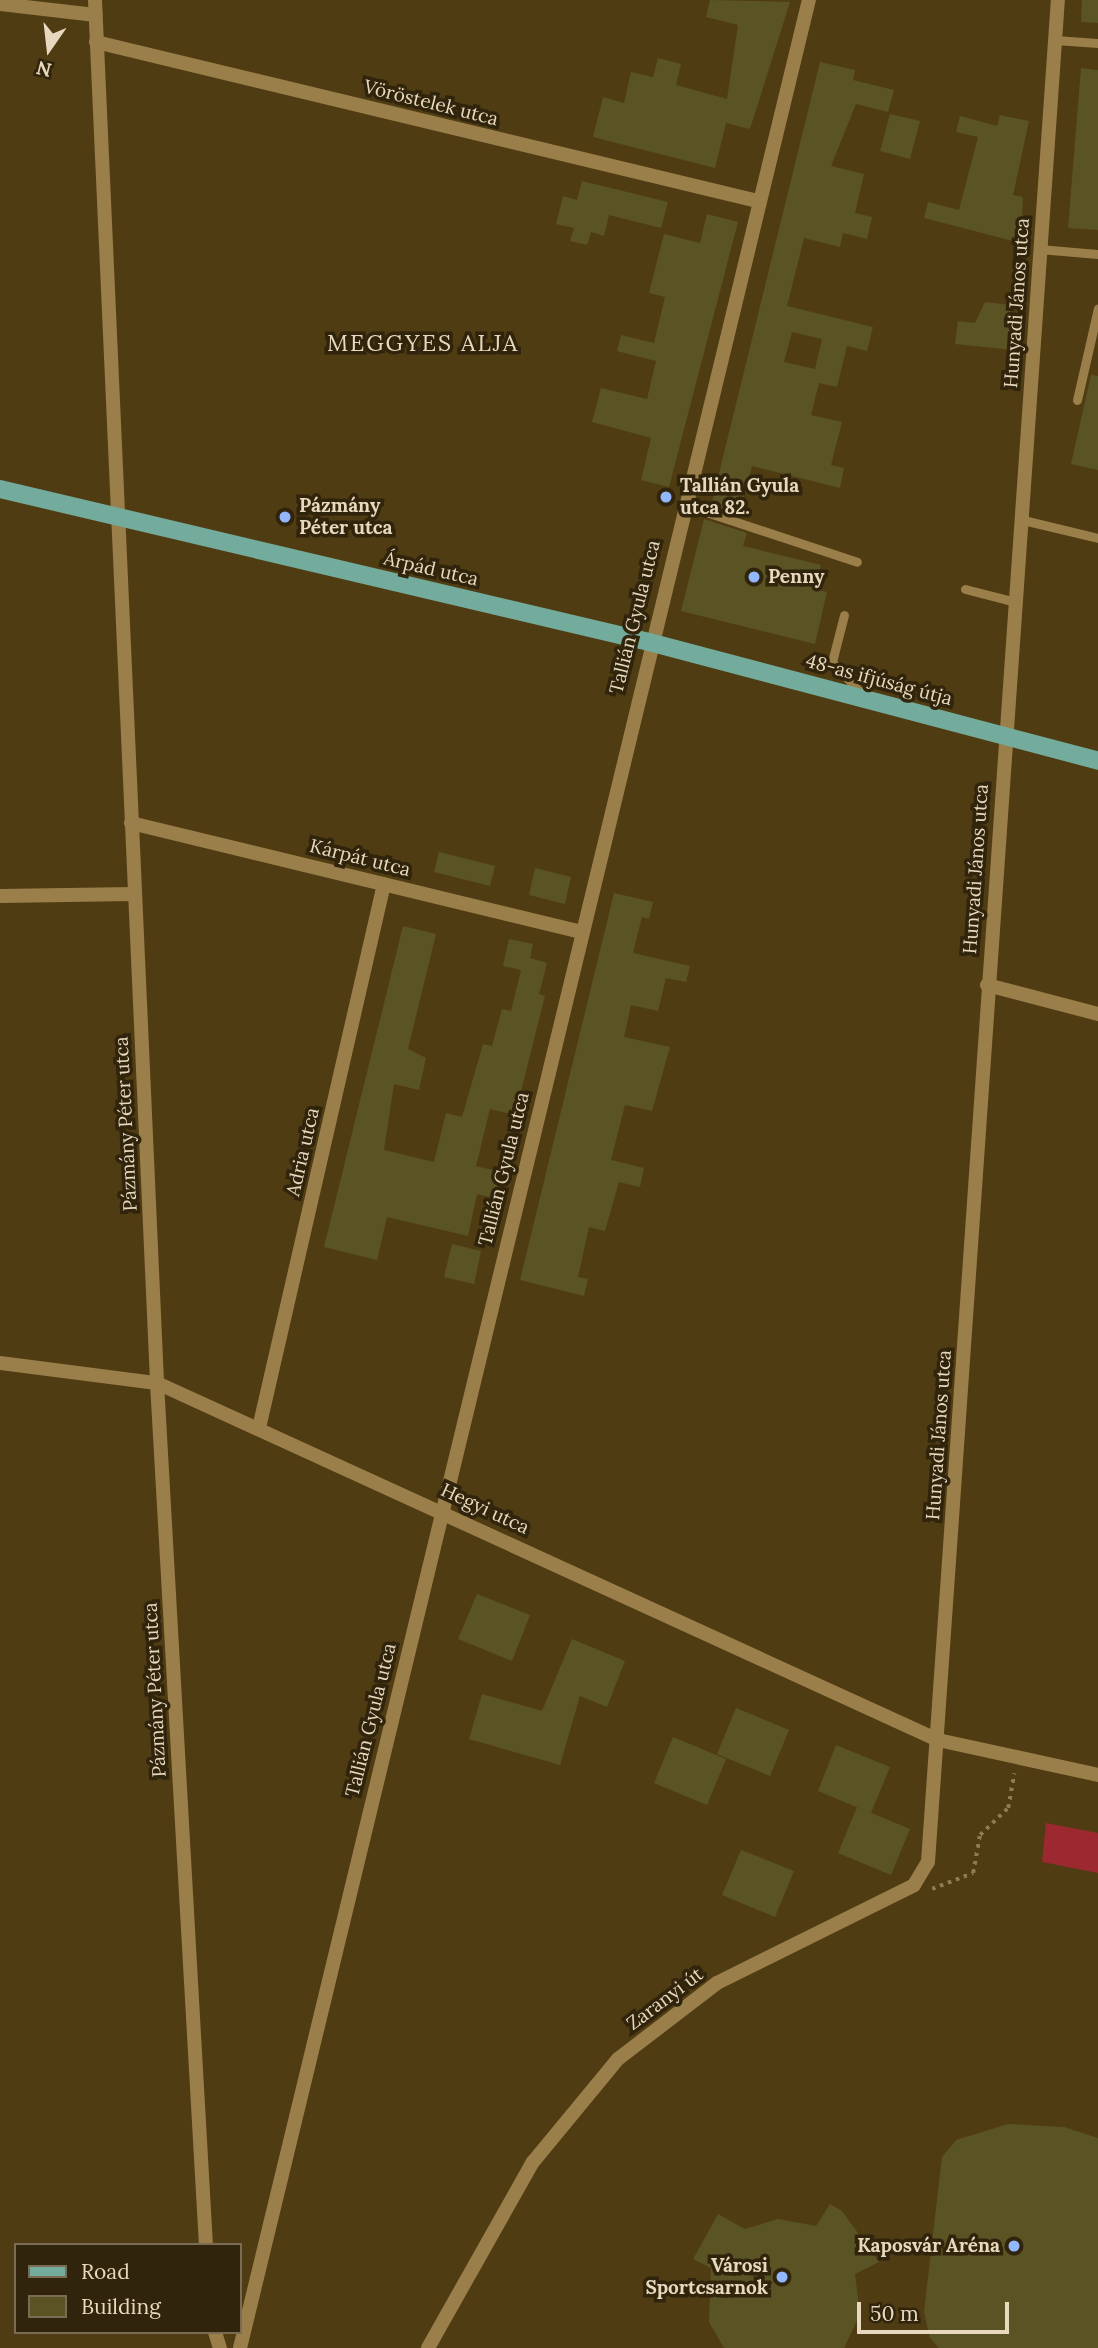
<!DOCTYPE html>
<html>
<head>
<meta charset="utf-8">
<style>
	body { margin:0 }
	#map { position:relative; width:1098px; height:2348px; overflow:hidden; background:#503c12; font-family:Lora,serif }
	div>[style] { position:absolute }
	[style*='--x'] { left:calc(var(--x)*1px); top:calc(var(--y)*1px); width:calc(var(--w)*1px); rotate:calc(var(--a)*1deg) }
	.green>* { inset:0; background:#9c2930 }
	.building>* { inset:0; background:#5a5425 }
	.path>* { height:3.5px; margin-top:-1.75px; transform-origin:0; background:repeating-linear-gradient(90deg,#8d7b57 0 3.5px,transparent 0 8.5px) }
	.lane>* { height:9px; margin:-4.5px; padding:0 4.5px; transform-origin:4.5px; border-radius:4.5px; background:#9b7f4a }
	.street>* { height:14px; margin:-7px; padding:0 7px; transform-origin:7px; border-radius:7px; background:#9b7f4a }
	.primary>* { height:18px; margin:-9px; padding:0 9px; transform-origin:9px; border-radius:9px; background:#73ab9c }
	.dots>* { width:19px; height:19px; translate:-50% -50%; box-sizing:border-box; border:4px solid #30240d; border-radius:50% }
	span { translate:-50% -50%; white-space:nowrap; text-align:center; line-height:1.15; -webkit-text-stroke:7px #30240d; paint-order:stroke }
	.street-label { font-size:19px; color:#e8d9be }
	.poi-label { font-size:19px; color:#e8d9be; font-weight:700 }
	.left { translate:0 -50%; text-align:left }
	.right { translate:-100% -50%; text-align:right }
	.quarter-label { font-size:23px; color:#e8d9be; letter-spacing:2px }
	.legend { position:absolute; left:14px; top:2243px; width:228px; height:91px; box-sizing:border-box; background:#30240d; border:2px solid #7a6c54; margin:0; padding:9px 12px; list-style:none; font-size:21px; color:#e8d9be }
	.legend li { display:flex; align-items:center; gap:14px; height:35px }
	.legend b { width:35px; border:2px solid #7a6c54 }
	.north { position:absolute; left:14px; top:14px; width:70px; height:70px; -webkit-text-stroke:5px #30240d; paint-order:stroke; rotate:194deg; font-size:19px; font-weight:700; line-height:28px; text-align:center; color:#e8d9be }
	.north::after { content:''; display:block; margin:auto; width:24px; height:32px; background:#e8d9be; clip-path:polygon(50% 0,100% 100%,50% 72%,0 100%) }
	.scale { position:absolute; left:857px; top:2302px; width:152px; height:32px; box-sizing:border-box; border:4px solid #e8d9be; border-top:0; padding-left:9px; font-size:21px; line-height:24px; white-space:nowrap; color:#e8d9be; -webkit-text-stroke:5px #30240d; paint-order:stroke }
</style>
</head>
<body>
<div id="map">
	<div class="green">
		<i style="clip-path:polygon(1046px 1823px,1098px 1833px,1098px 1873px,1042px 1862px)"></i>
	</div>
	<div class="building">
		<i style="clip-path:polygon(710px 0,790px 2px,750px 129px,726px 123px,715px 168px,593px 137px,603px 97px,624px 103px,631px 72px,653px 77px,658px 58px,681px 64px,676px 85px,727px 99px,738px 25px,706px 17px)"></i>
		<i style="clip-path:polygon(1082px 0,1098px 0,1098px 23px,1081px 22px)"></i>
		<i style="clip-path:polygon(evenodd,820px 62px,855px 70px,853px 80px,894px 90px,888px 112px,856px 104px,831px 166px,864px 174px,855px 213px,872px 217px,867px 239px,843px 233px,840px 247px,804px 238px,787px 306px,873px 327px,867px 351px,847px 346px,837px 387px,819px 383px,811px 415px,842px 422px,831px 465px,844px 468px,840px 488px,752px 466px,739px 516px,711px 506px,820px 62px,792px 332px,822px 339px,815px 369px,784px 362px,792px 332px)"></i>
		<i style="clip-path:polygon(1081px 68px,1098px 70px,1098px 230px,1068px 228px)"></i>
		<i style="clip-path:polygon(890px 114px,920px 121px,910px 159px,880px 151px)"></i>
		<i style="clip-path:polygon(1000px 115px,1029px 121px,1013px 195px,1023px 197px,1021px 243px,924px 218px,928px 202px,959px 210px,978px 137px,956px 132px,960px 116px,997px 126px)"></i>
		<i style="clip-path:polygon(582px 181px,668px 202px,661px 228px,609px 215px,604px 236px,591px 232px,587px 245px,570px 241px,574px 228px,556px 224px,563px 196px,577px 200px)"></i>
		<i style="clip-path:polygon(707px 214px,738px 222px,669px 487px,641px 480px,651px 438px,592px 422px,601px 388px,647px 399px,656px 361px,617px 351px,621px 335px,654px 343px,665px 297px,649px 293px,664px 234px,700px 243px)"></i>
		<i style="clip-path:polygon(985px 302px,1010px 305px,1012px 350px,955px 344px,958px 321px,975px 323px)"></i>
		<i style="clip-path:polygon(1091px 375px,1098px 376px,1098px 470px,1071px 464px)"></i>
		<i style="clip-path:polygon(704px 519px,747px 533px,743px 546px,821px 565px,815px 589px,827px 592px,815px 644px,681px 611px)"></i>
		<i style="clip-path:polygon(439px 852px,495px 866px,490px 886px,434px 872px)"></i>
		<i style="clip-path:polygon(535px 868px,571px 877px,565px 904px,529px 895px)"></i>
		<i style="clip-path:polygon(614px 893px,653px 902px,649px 919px,642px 917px,633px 953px,690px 966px,686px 982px,666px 978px,658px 1011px,631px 1005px,624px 1037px,670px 1047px,652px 1111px,625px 1105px,611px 1160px,644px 1168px,640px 1187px,619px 1182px,605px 1231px,589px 1227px,578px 1277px,588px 1279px,584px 1296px,520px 1280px)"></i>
		<i style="clip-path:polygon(403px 926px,436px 934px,408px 1049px,426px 1058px,419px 1090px,394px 1084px,384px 1150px,434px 1162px,446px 1113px,462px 1117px,483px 1044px,492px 1046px,502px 1009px,511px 1011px,521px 970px,503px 966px,509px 939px,533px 944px,530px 958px,547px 963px,539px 994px,545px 996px,515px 1115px,490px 1109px,476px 1166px,501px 1172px,494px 1198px,477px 1194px,468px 1236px,387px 1217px,377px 1260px,324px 1247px)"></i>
		<i style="clip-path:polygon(452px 1244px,481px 1251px,474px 1284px,444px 1277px)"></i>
		<i style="clip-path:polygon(477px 1594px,530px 1615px,512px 1661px,458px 1639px)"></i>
		<i style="clip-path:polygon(572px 1639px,625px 1661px,607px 1707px,580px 1696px,560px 1765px,469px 1739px,482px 1694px,542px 1711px)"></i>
		<i style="clip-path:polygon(736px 1708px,789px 1730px,770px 1776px,717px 1754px)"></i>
		<i style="clip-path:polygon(673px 1737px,726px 1759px,707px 1805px,654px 1783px)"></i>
		<i style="clip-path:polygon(836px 1745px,890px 1767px,871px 1813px,818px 1791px)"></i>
		<i style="clip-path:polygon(857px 1807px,910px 1829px,891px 1875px,838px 1853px)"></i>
		<i style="clip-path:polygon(741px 1850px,794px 1871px,775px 1917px,722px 1895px)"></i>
		<i style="clip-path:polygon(1008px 2124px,1064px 2127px,1098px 2138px,1098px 2348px,939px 2348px,930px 2338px,924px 2312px,942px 2157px,956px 2140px)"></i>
		<i style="clip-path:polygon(830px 2204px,842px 2211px,879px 2262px,855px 2274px,860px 2314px,844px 2348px,724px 2348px,709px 2322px,711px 2268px,693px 2259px,718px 2214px,745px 2229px,778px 2219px,816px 2226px)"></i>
	</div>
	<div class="path">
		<i style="--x:932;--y:1889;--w:44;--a:-21.3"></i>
		<i style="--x:973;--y:1873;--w:39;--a:-80"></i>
		<i style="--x:980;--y:1835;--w:39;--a:-44"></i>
		<i style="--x:1008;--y:1808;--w:35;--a:-80"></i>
	</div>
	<div class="lane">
		<i style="--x:1055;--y:40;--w:43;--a:4"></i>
		<i style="--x:1039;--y:249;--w:59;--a:4.8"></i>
		<i style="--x:1077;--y:400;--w:94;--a:-77.1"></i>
		<i style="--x:685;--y:505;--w:181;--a:18.3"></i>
		<i style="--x:1023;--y:520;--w:77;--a:13.5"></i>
		<i style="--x:965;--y:589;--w:53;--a:14.3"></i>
		<i style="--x:844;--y:615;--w:49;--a:104.3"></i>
		<i style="--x:832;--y:662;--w:42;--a:46.9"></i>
	</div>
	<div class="street">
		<i style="--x:95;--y:0;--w:1384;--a:87.43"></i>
		<i style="--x:157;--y:1383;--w:863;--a:86.75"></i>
		<i style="--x:0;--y:4;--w:96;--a:6.6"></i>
		<i style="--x:96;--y:42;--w:681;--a:13.51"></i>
		<i style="--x:131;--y:823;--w:463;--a:13.6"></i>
		<i style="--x:0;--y:896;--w:134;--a:-0.9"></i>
		<i style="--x:987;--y:985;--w:115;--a:14.6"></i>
		<i style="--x:0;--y:1363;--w:158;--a:7.3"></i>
		<i style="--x:157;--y:1383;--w:859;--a:24.57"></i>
		<i style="--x:938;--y:1740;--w:164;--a:12.3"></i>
		<i style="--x:259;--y:1428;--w:558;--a:-77.06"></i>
		<i style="--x:215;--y:2332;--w:17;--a:73"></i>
		<i style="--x:240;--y:2348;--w:2416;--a:-76.38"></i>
		<i style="--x:428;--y:2348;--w:214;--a:-60.6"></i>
		<i style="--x:533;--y:2162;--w:134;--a:-50.5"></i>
		<i style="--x:618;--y:2059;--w:125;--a:-37.5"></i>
		<i style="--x:717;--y:1983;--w:220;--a:-26.4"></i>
		<i style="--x:914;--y:1885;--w:27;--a:-59"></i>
		<i style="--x:928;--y:1862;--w:1867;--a:-86.01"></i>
	</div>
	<div class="primary">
		<i style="--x:0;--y:489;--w:667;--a:13.27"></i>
		<i style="--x:649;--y:642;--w:465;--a:14.8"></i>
	</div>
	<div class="dots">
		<i style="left:666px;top:497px;background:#92b7fd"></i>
		<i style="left:285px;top:517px;background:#92b7fd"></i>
		<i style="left:754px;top:577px;background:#92b7fd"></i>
		<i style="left:1014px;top:2246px;background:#92b7fd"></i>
		<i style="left:782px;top:2277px;background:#92b7fd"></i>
	</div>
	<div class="street-label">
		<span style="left:431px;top:103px;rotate:14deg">Vöröstelek utca</span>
		<span style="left:1017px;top:303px;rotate:-86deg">Hunyadi János utca</span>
		<span style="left:431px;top:569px;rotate:13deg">Árpád utca</span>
		<span style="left:635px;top:617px;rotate:-76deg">Tallián Gyula utca</span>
		<span style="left:879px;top:680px;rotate:15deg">48-as ifjúság útja</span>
		<span style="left:360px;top:858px;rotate:14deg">Kárpát utca</span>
		<span style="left:976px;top:869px;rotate:-86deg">Hunyadi János utca</span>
		<span style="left:126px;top:1124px;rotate:-93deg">Pázmány Péter utca</span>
		<span style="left:303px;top:1152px;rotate:-77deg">Adria utca</span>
		<span style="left:504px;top:1169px;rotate:-76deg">Tallián Gyula utca</span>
		<span style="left:939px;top:1435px;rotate:-86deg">Hunyadi János utca</span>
		<span style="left:485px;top:1509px;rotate:25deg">Hegyi utca</span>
		<span style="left:155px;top:1690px;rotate:-93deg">Pázmány Péter utca</span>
		<span style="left:371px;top:1720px;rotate:-76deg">Tallián Gyula utca</span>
		<span style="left:665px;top:1999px;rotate:-37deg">Zaranyi út</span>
	</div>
	<div class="poi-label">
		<span class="left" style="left:680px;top:497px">Tallián Gyula<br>utca 82.</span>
		<span class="left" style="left:299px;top:517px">Pázmány<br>Péter utca</span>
		<span class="left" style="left:768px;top:577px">Penny</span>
		<span class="right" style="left:1000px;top:2246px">Kaposvár Aréna</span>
		<span class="right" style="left:768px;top:2277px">Városi<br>Sportcsarnok</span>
	</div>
	<div class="quarter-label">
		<span style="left:423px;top:343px">MEGGYES ALJA</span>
	</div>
	<ul class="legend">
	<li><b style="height:9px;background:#73ab9c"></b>Road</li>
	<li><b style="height:19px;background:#5a5425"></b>Building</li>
	</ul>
	<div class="north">N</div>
	<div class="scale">50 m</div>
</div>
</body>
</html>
